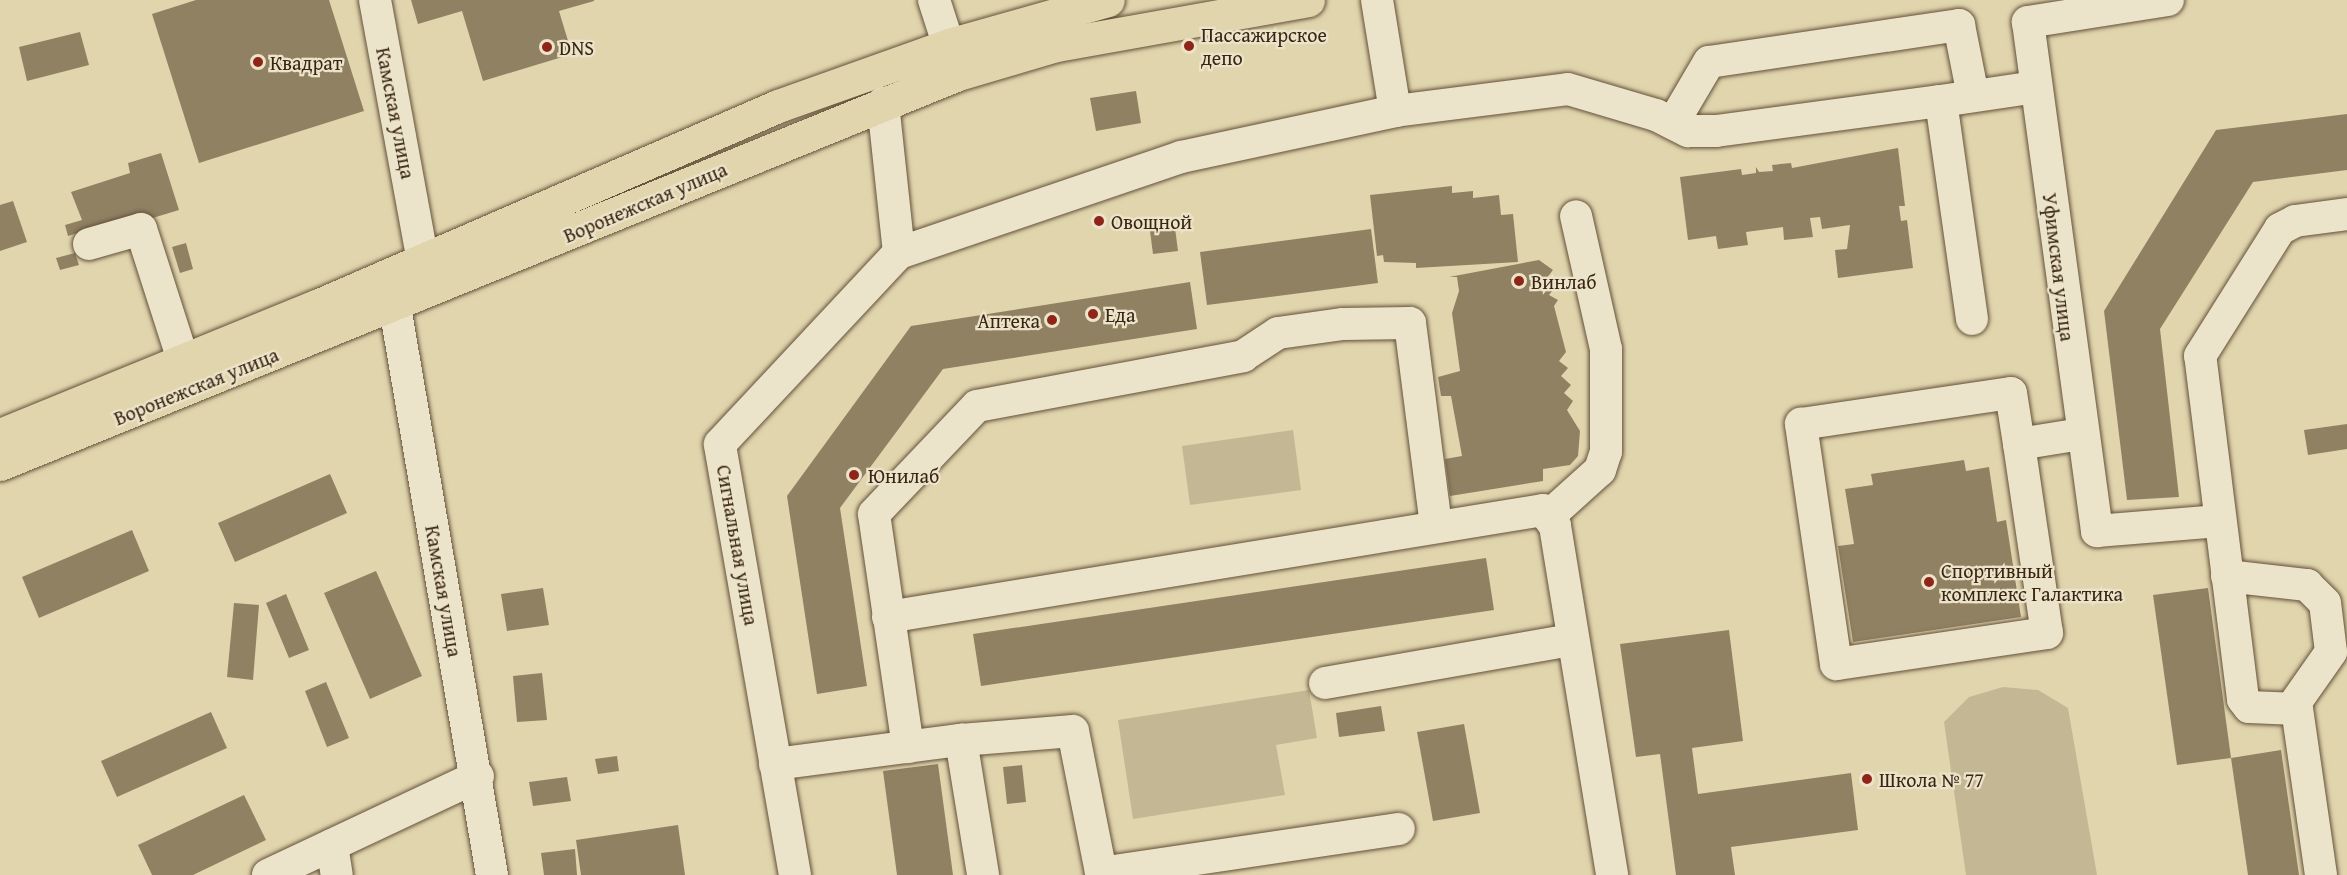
<!DOCTYPE html>
<html>
<head>
<meta charset="utf-8">
<style>
	body { margin:0 }
	#map { position:relative; width:2347px; height:875px; overflow:hidden; background:#e1d5ad; font-family:"Gentium Book Plus",serif }
	div>[style] { position:absolute }
	[style*='--x'] { left:calc(var(--x)*1px); top:calc(var(--y)*1px); width:calc(var(--w)*1px); rotate:calc(var(--a)*1deg) }
	.green>* { inset:0; background:#c4b793 }
	.building>* { inset:0; background:#908163 }
	.roads { filter:drop-shadow(0 0 2px #63513a) drop-shadow(0 0 2px #63513a) }
	.minor>* { height:32px; margin:-16px; padding:0 16px; transform-origin:16px; border-radius:16px; background:#ece4ca }
	.major>* { height:33px; margin:-16.5px; padding:0 16.5px; transform-origin:16.5px; border-radius:16.5px; background:#e1d5ad }
	.dots>* { width:16px; height:16px; translate:-50% -50%; box-sizing:border-box; border:3px solid #ece4ca; border-radius:50% }
	span { translate:-50% -50%; white-space:nowrap; text-align:center; line-height:1.15; -webkit-text-stroke:4.5px #ece4ca; paint-order:stroke }
	.poi-label { font-size:20px; color:#392513 }
	.left { translate:0 -50%; text-align:left }
	.right { translate:-100% -50%; text-align:right }
	.street-label { font-size:20px; color:#392513 }
</style>
</head>
<body>
<div id="map">
	<div class="green">
		<i style="clip-path:polygon(1293px 430px,1301px 490px,1190px 505px,1182px 446px)"></i>
		<i style="clip-path:polygon(2003px 687px,2038px 690px,2068px 708px,2097px 875px,1966px 875px,1944px 722px,1969px 697px)"></i>
		<i style="clip-path:polygon(1309px 690px,1317px 738px,1276px 745px,1285px 795px,1133px 819px,1118px 720px)"></i>
	</div>
	<div class="building">
		<i style="clip-path:polygon(196px 0,329px 0,364px 111px,199px 163px,152px 14px)"></i>
		<i style="clip-path:polygon(411px 0,594px 0,594px 1px,559px 11px,572px 54px,483px 81px,462px 11px,418px 24px)"></i>
		<i style="clip-path:polygon(80px 32px,89px 65px,27px 81px,19px 47px)"></i>
		<i style="clip-path:polygon(1136px 91px,1141px 123px,1096px 131px,1090px 98px)"></i>
		<i style="clip-path:polygon(2347px 114px,2347px 170px,2253px 182px,2160px 329px,2179px 497px,2127px 500px,2104px 311px,2216px 130px)"></i>
		<i style="clip-path:polygon(1898px 148px,1905px 206px,1899px 206px,1901px 221px,1907px 220px,1913px 268px,1838px 278px,1835px 250px,1847px 249px,1850px 225px,1822px 229px,1820px 217px,1810px 218px,1813px 237px,1784px 240px,1783px 227px,1746px 232px,1748px 245px,1718px 249px,1716px 236px,1688px 240px,1680px 177px,1741px 169px,1742px 175px,1756px 173px,1756px 167px,1759px 172px,1773px 171px,1772px 165px,1791px 163px,1792px 168px)"></i>
		<i style="clip-path:polygon(161px 153px,179px 210px,146px 220px,143px 212px,68px 236px,65px 225px,82px 220px,71px 192px,130px 173px,128px 163px)"></i>
		<i style="clip-path:polygon(1452px 186px,1452px 193px,1473px 191px,1473px 198px,1499px 195px,1501px 215px,1513px 214px,1518px 262px,1416px 268px,1416px 263px,1384px 262px,1383px 255px,1377px 256px,1370px 195px)"></i>
		<i style="clip-path:polygon(13px 201px,27px 242px,0 251px,0 205px)"></i>
		<i style="clip-path:polygon(1175px 228px,1178px 251px,1153px 254px,1150px 231px)"></i>
		<i style="clip-path:polygon(1371px 229px,1378px 283px,1207px 305px,1200px 252px)"></i>
		<i style="clip-path:polygon(186px 243px,193px 269px,180px 273px,172px 247px)"></i>
		<i style="clip-path:polygon(75px 253px,79px 265px,60px 270px,56px 258px)"></i>
		<i style="clip-path:polygon(1539px 260px,1553px 270px,1546px 279px,1556px 286px,1549px 295px,1558px 300px,1554px 306px,1566px 352px,1559px 361px,1568px 368px,1561px 376px,1571px 385px,1564px 393px,1573px 401px,1567px 410px,1580px 431px,1578px 456px,1570px 465px,1543px 469px,1543px 481px,1450px 496px,1445px 459px,1462px 456px,1451px 396px,1441px 396px,1438px 377px,1460px 371px,1452px 313px,1459px 291px,1457px 277px,1449px 277px)"></i>
		<i style="clip-path:polygon(1190px 282px,1197px 329px,943px 369px,840px 508px,867px 686px,817px 694px,787px 496px,911px 326px)"></i>
		<i style="clip-path:polygon(2347px 424px,2347px 449px,2308px 455px,2304px 430px)"></i>
		<i style="clip-path:polygon(1964px 460px,1966px 471px,1989px 467px,1997px 522px,2006px 520px,2021px 617px,1853px 642px,1838px 546px,1854px 544px,1845px 489px,1873px 485px,1871px 474px)"></i>
		<i style="clip-path:polygon(330px 474px,347px 513px,235px 562px,218px 523px)"></i>
		<i style="clip-path:polygon(132px 530px,149px 571px,39px 618px,22px 577px)"></i>
		<i style="clip-path:polygon(1486px 558px,1494px 610px,981px 686px,973px 634px)"></i>
		<i style="clip-path:polygon(376px 571px,422px 676px,370px 699px,324px 593px)"></i>
		<i style="clip-path:polygon(543px 588px,549px 625px,507px 631px,501px 594px)"></i>
		<i style="clip-path:polygon(2208px 588px,2231px 758px,2177px 765px,2153px 595px)"></i>
		<i style="clip-path:polygon(286px 594px,309px 650px,289px 658px,266px 603px)"></i>
		<i style="clip-path:polygon(234px 603px,259px 605px,253px 680px,227px 677px)"></i>
		<i style="clip-path:polygon(1729px 630px,1743px 741px,1692px 748px,1698px 794px,1851px 773px,1858px 830px,1731px 847px,1735px 875px,1676px 875px,1660px 754px,1636px 757px,1620px 644px)"></i>
		<i style="clip-path:polygon(542px 673px,547px 720px,517px 722px,513px 676px)"></i>
		<i style="clip-path:polygon(326px 682px,349px 738px,327px 747px,305px 691px)"></i>
		<i style="clip-path:polygon(1381px 706px,1385px 731px,1339px 737px,1336px 713px)"></i>
		<i style="clip-path:polygon(211px 712px,227px 748px,117px 797px,101px 761px)"></i>
		<i style="clip-path:polygon(1464px 724px,1480px 813px,1433px 821px,1417px 732px)"></i>
		<i style="clip-path:polygon(2281px 750px,2299px 875px,2248px 875px,2231px 758px)"></i>
		<i style="clip-path:polygon(617px 756px,619px 771px,598px 774px,595px 759px)"></i>
		<i style="clip-path:polygon(938px 764px,953px 875px,897px 875px,883px 771px)"></i>
		<i style="clip-path:polygon(1022px 765px,1026px 802px,1007px 804px,1003px 767px)"></i>
		<i style="clip-path:polygon(567px 777px,571px 801px,533px 806px,529px 782px)"></i>
		<i style="clip-path:polygon(244px 795px,266px 840px,193px 875px,152px 875px,138px 845px)"></i>
		<i style="clip-path:polygon(678px 825px,685px 875px,581px 875px,576px 840px)"></i>
		<i style="clip-path:polygon(575px 849px,577px 875px,544px 875px,541px 853px)"></i>
	</div>
	<div class="roads">
		<div class="minor">
			<i style="--x:375;--y:0;--w:265;--a:79.6"></i>
			<i style="--x:934;--y:0;--w:75;--a:72.1"></i>
			<i style="--x:2168;--y:0;--w:142;--a:171.1"></i>
			<i style="--x:2028;--y:22;--w:514;--a:82.28"></i>
			<i style="--x:2097;--y:531;--w:122;--a:-4.7"></i>
			<i style="--x:1395;--y:111;--w:174;--a:-7.2"></i>
			<i style="--x:1568;--y:89;--w:92;--a:16.5"></i>
			<i style="--x:1656;--y:115;--w:36;--a:27"></i>
			<i style="--x:1688;--y:131;--w:28;--a:0"></i>
			<i style="--x:1716;--y:131;--w:227;--a:-7.6"></i>
			<i style="--x:1673;--y:123;--w:71;--a:-59.5"></i>
			<i style="--x:1709;--y:62;--w:253;--a:-8.4"></i>
			<i style="--x:1959;--y:25;--w:72;--a:78.8"></i>
			<i style="--x:89;--y:244;--w:54;--a:-16.1"></i>
			<i style="--x:141;--y:229;--w:138;--a:72.2"></i>
			<i style="--x:899;--y:253;--w:298;--a:-18.8"></i>
			<i style="--x:1181;--y:157;--w:219;--a:-12.1"></i>
			<i style="--x:1395;--y:111;--w:112;--a:-99.2"></i>
			<i style="--x:395;--y:307;--w:576;--a:80.31"></i>
			<i style="--x:1972;--y:319;--w:220;--a:-98.1"></i>
			<i style="--x:1941;--y:101;--w:96;--a:-8.4"></i>
			<i style="--x:2019;--y:444;--w:191;--a:81.6"></i>
			<i style="--x:2047;--y:633;--w:213;--a:171.6"></i>
			<i style="--x:1836;--y:664;--w:243;--a:-98.3"></i>
			<i style="--x:1801;--y:424;--w:212;--a:-8.4"></i>
			<i style="--x:2011;--y:393;--w:52;--a:81.1"></i>
			<i style="--x:2019;--y:444;--w:63;--a:-9.2"></i>
			<i style="--x:1550;--y:515;--w:67;--a:-42"></i>
			<i style="--x:1600;--y:470;--w:19;--a:-72"></i>
			<i style="--x:1606;--y:452;--w:103;--a:-90"></i>
			<i style="--x:1606;--y:349;--w:136;--a:-102.7"></i>
			<i style="--x:2227;--y:576;--w:81;--a:6.4"></i>
			<i style="--x:2307;--y:585;--w:25;--a:45"></i>
			<i style="--x:2325;--y:603;--w:49;--a:83"></i>
			<i style="--x:2331;--y:652;--w:66;--a:125.1"></i>
			<i style="--x:888;--y:617;--w:664;--a:-9.28"></i>
			<i style="--x:1543;--y:510;--w:20;--a:53"></i>
			<i style="--x:1555;--y:526;--w:354;--a:80.7"></i>
			<i style="--x:1325;--y:683;--w:251;--a:-9.9"></i>
			<i style="--x:961;--y:740;--w:112;--a:-4.6"></i>
			<i style="--x:1073;--y:731;--w:145;--a:78.8"></i>
			<i style="--x:1101;--y:873;--w:301;--a:-8.4"></i>
			<i style="--x:908;--y:747;--w:235;--a:-98.3"></i>
			<i style="--x:874;--y:514;--w:149;--a:-46.4"></i>
			<i style="--x:977;--y:406;--w:271;--a:-10.6"></i>
			<i style="--x:1243;--y:356;--w:42;--a:-33.3"></i>
			<i style="--x:1278;--y:333;--w:66;--a:-7.9"></i>
			<i style="--x:1343;--y:324;--w:67;--a:-0.9"></i>
			<i style="--x:1410;--y:323;--w:205;--a:82.7"></i>
			<i style="--x:775;--y:764;--w:188;--a:-7.4"></i>
			<i style="--x:961;--y:740;--w:137;--a:80.7"></i>
			<i style="--x:332;--y:845;--w:30;--a:81"></i>
			<i style="--x:268;--y:875;--w:232;--a:-25.2"></i>
			<i style="--x:795;--y:875;--w:437;--a:-99.9"></i>
			<i style="--x:720;--y:444;--w:262;--a:-46.9"></i>
			<i style="--x:899;--y:253;--w:151;--a:-96.1"></i>
			<i style="--x:2321;--y:875;--w:168;--a:-98.2"></i>
			<i style="--x:2297;--y:709;--w:48;--a:-177.6"></i>
			<i style="--x:2249;--y:707;--w:10;--a:-127"></i>
			<i style="--x:2243;--y:699;--w:346;--a:-97.1"></i>
			<i style="--x:2200;--y:356;--w:150;--a:-57.8"></i>
			<i style="--x:2280;--y:229;--w:17;--a:-28"></i>
			<i style="--x:2295;--y:221;--w:52;--a:-7.7"></i>
		</div>
		<div class="major">
			<i style="--x:0;--y:435;--w:344;--a:-22.2"></i>
			<i style="--x:319;--y:305;--w:500;--a:-23.44"></i>
			<i style="--x:778;--y:106;--w:182;--a:-19.6"></i>
			<i style="--x:949;--y:45;--w:165;--a:-15.8"></i>
			<i style="--x:0;--y:464;--w:1034;--a:-22.15"></i>
			<i style="--x:958;--y:74;--w:102;--a:-16.5"></i>
			<i style="--x:1056;--y:45;--w:256;--a:-10.1"></i>
		</div>
	</div>
	<div class="dots">
		<i style="left:1189px;top:46px;background:#8f2418"></i>
		<i style="left:547px;top:47px;background:#8f2418"></i>
		<i style="left:258px;top:62px;background:#8f2418"></i>
		<i style="left:1099px;top:221px;background:#8f2418"></i>
		<i style="left:1519px;top:281px;background:#8f2418"></i>
		<i style="left:1093px;top:314px;background:#8f2418"></i>
		<i style="left:1052px;top:320px;background:#8f2418"></i>
		<i style="left:854px;top:475px;background:#8f2418"></i>
		<i style="left:1929px;top:582px;background:#8f2418"></i>
		<i style="left:1867px;top:779px;background:#8f2418"></i>
	</div>
	<div class="poi-label">
		<span class="left" style="left:1201px;top:46px">Пассажирское<br>депо</span>
		<span class="left" style="left:559px;top:47px">DNS</span>
		<span class="left" style="left:270px;top:62px">Квадрат</span>
		<span class="left" style="left:1111px;top:221px">Овощной</span>
		<span class="left" style="left:1531px;top:281px">Винлаб</span>
		<span class="left" style="left:1105px;top:314px">Еда</span>
		<span class="right" style="left:1040px;top:320px">Аптека</span>
		<span class="left" style="left:868px;top:475px">Юнилаб</span>
		<span class="left" style="left:1941px;top:582px">Спортивный<br>комплекс Галактика</span>
		<span class="left" style="left:1879px;top:779px">Школа № 77</span>
	</div>
	<div class="street-label">
		<span style="left:396px;top:113px;rotate:79deg">Камская улица</span>
		<span style="left:645px;top:202px;rotate:-23deg">Воронежская улица</span>
		<span style="left:2059px;top:267px;rotate:83deg">Уфимская улица</span>
		<span style="left:196px;top:386px;rotate:-22deg">Воронежская улица</span>
		<span style="left:738px;top:545px;rotate:80deg">Сигнальная улица</span>
		<span style="left:444px;top:591px;rotate:80deg">Камская улица</span>
	</div>
</div>
</body>
</html>
